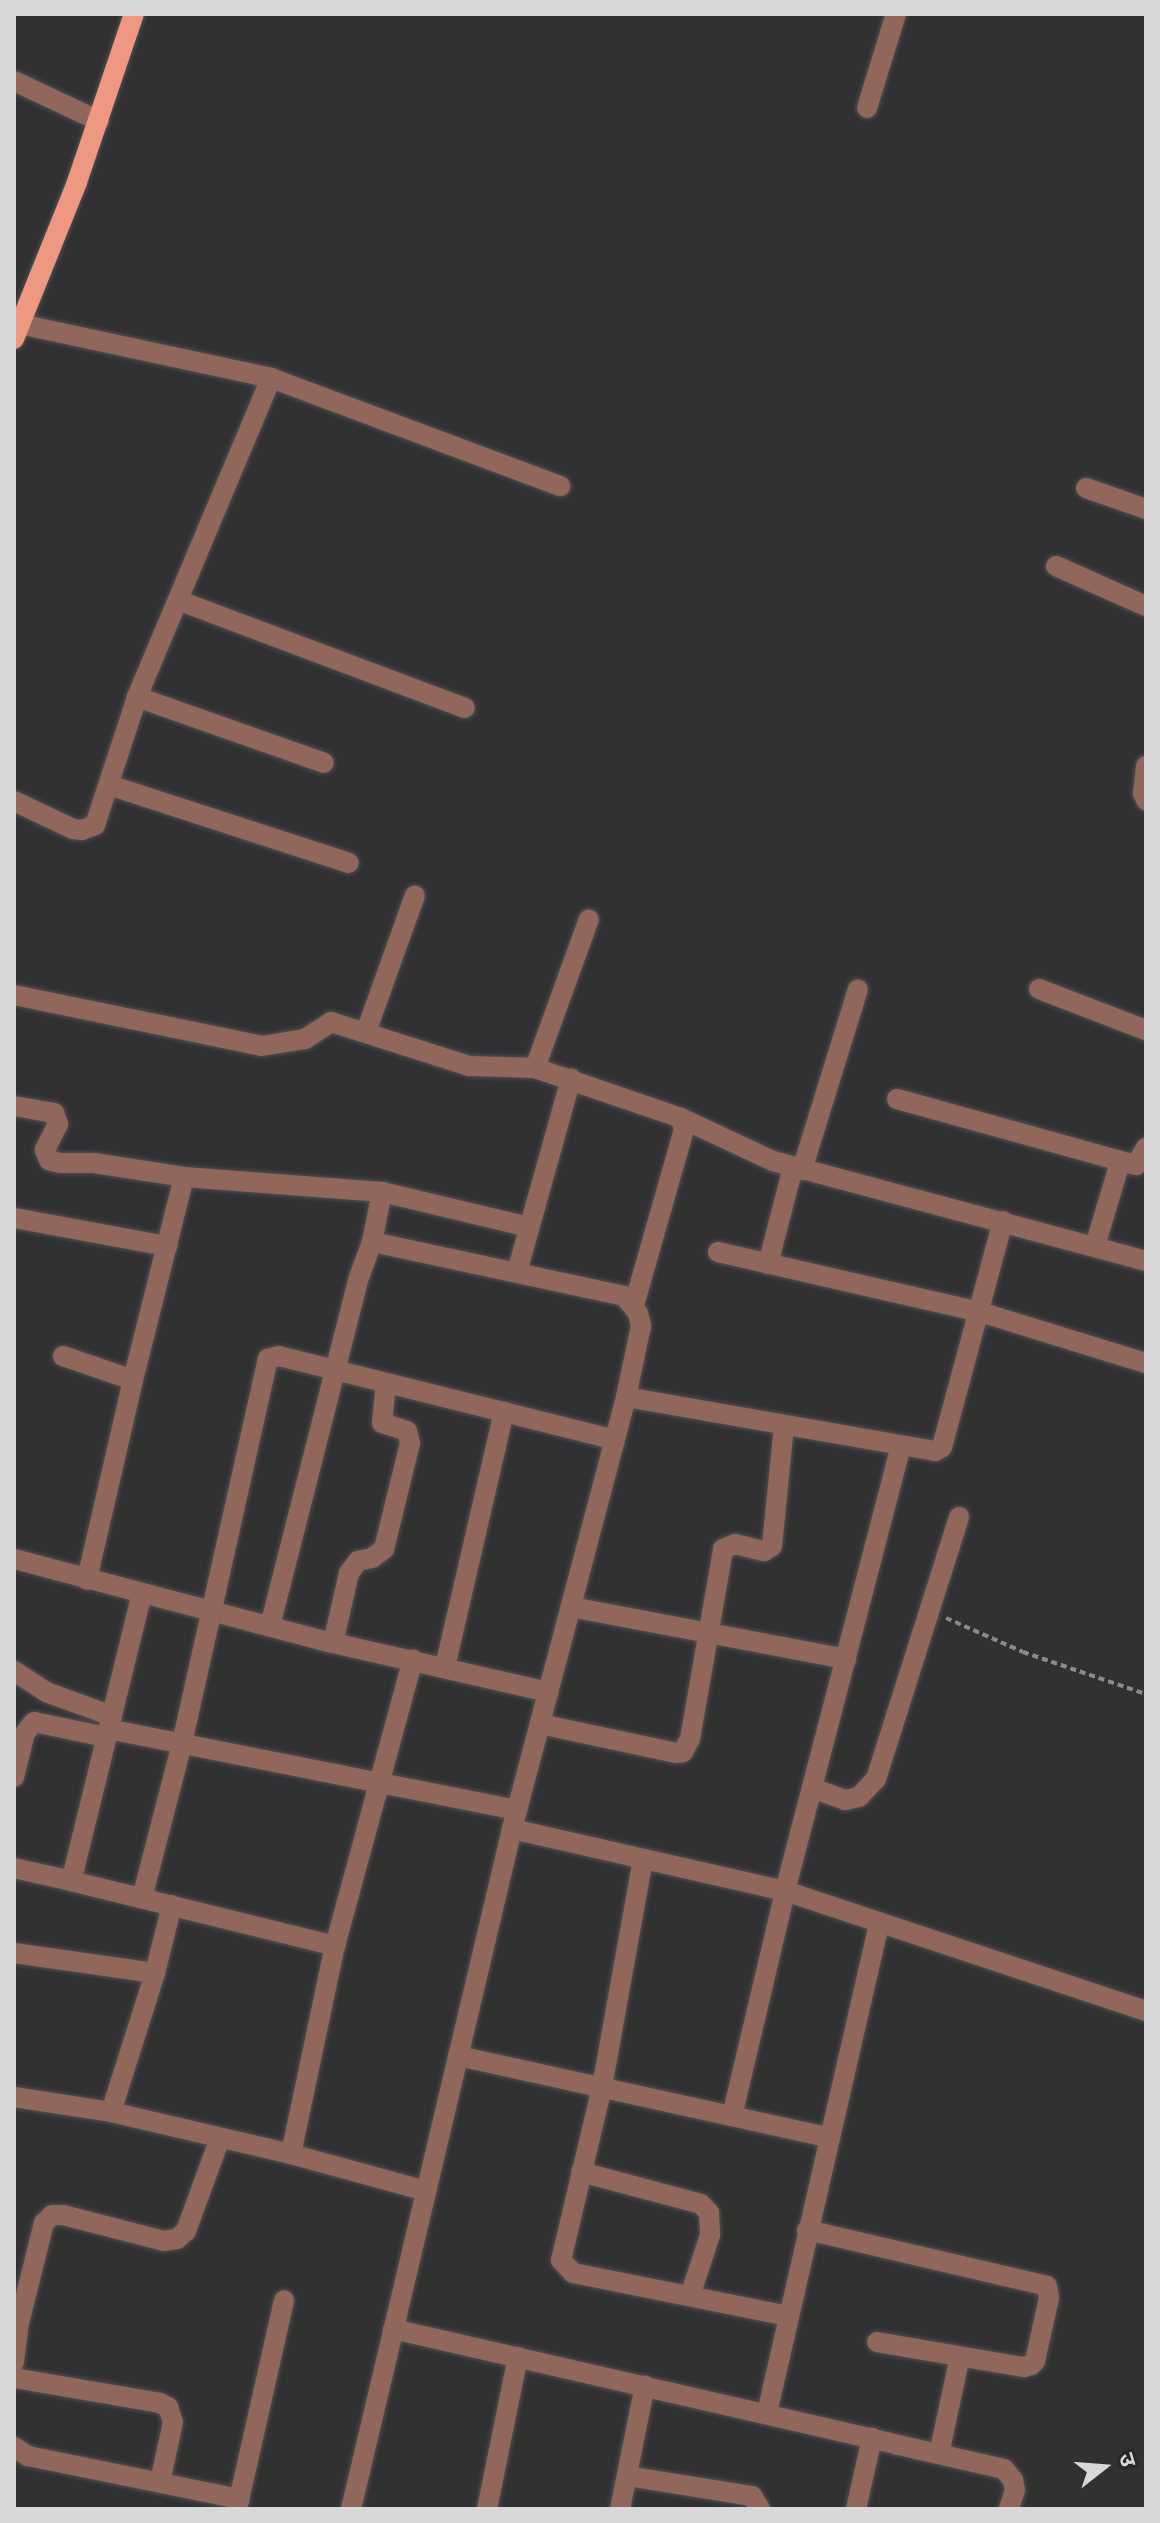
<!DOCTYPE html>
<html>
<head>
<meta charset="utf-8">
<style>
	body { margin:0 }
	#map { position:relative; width:1160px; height:2523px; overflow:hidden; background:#313134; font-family:"Work Sans","Noto Sans Devanagari",sans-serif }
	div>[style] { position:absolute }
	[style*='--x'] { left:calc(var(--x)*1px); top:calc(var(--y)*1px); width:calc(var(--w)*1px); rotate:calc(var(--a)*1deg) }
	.path>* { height:4px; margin-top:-2px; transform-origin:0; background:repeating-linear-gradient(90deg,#8a8a8c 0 6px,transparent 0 10px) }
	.roads { filter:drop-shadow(0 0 2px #4f4f52) drop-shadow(0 0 2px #4f4f52) }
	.minor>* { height:20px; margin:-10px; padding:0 10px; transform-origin:10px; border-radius:10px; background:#91665b }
	.major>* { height:20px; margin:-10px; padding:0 10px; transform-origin:10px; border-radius:10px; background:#ef9881 }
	span { translate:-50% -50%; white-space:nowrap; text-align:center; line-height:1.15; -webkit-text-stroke:7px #27272a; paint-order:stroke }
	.frame { position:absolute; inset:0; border:16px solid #d8d8da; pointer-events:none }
	.north { position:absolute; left:1064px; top:2427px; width:80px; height:80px; -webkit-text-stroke:6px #27272a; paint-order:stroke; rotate:73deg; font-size:22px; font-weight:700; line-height:32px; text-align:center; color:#d8d8da }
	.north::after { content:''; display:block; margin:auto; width:28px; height:36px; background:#d8d8da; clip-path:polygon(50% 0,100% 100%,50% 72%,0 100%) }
</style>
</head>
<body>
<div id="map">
	<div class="path">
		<i style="--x:946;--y:1618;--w:84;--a:23.8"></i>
		<i style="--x:1023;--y:1652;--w:130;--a:18.9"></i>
	</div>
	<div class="roads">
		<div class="minor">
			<i style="--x:14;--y:81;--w:94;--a:25.2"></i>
			<i style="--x:867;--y:108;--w:98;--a:-72.9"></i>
			<i style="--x:20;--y:324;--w:257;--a:12.1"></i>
			<i style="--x:271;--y:378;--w:309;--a:20.5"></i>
			<i style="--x:1086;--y:488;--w:64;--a:19.3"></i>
			<i style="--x:1056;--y:566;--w:98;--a:24"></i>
			<i style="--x:180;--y:601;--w:304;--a:20.6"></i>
			<i style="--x:137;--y:697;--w:198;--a:19.4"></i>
			<i style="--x:1146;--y:766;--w:27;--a:96"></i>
			<i style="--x:1143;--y:793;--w:8;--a:67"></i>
			<i style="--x:109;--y:785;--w:252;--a:18"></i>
			<i style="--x:14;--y:801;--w:65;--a:25.4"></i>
			<i style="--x:73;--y:829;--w:9;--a:6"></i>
			<i style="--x:82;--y:830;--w:14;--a:-21"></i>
			<i style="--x:95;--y:825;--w:135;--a:-71.8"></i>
			<i style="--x:137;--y:697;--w:346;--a:-67.2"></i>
			<i style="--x:1039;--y:989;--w:115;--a:21"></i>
			<i style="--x:14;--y:995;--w:253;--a:11.6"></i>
			<i style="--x:262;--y:1046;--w:44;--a:-9.2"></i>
			<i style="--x:305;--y:1039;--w:31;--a:-33"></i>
			<i style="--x:331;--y:1022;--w:145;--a:17.7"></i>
			<i style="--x:469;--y:1066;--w:66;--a:1.7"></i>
			<i style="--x:535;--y:1068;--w:154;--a:18.9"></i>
			<i style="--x:681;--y:1118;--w:102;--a:25.1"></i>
			<i style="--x:773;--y:1161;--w:386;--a:15"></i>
			<i style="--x:366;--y:1032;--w:145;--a:-70.3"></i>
			<i style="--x:535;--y:1068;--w:158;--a:-70.1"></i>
			<i style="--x:897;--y:1099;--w:228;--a:15.5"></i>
			<i style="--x:1117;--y:1160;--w:9;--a:84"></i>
			<i style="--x:1118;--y:1169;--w:80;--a:106.6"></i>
			<i style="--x:14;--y:1106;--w:41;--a:9.9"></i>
			<i style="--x:54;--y:1113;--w:12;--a:70"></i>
			<i style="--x:58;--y:1124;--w:29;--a:117"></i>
			<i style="--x:45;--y:1150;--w:11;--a:68"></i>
			<i style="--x:49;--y:1160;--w:11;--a:15"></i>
			<i style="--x:60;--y:1163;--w:34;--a:0"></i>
			<i style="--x:94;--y:1163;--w:91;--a:8.8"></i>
			<i style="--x:184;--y:1177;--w:199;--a:4.3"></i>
			<i style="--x:382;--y:1192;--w:151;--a:13.4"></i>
			<i style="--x:1117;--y:1160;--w:20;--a:15"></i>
			<i style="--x:1136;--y:1165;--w:20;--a:-60"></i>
			<i style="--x:802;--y:1170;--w:189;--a:-72.8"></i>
			<i style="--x:14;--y:1218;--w:156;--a:10.4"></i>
			<i style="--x:718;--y:1252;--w:269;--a:12.9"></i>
			<i style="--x:980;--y:1312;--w:174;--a:17.1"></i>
			<i style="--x:768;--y:1264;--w:100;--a:-75.5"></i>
			<i style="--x:517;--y:1272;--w:201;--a:-74.4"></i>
			<i style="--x:634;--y:1305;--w:182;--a:-74.1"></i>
			<i style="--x:684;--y:1130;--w:12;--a:-104"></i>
			<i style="--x:63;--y:1356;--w:74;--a:18.9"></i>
			<i style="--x:133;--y:1380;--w:205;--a:103"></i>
			<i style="--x:133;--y:1380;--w:209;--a:-75.9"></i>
			<i style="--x:626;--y:1397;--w:314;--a:9.9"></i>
			<i style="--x:935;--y:1451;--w:8;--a:-30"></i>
			<i style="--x:942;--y:1447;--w:234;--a:-74.9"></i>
			<i style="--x:14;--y:1559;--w:330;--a:14.8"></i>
			<i style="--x:333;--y:1643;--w:221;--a:12.8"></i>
			<i style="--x:142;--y:1593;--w:297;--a:103.8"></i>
			<i style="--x:71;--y:1881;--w:272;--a:13.8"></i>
			<i style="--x:571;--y:1607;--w:280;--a:10.7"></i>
			<i style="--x:270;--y:1626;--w:357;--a:-75.7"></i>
			<i style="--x:358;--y:1280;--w:40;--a:-69.8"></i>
			<i style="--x:333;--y:1643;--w:72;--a:-77.1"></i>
			<i style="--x:349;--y:1573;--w:15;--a:-53"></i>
			<i style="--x:358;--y:1561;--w:14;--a:-12"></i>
			<i style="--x:372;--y:1558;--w:15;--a:-37"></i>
			<i style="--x:384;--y:1549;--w:109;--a:-76.2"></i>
			<i style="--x:410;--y:1443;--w:12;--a:-104"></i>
			<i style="--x:407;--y:1431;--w:26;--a:-162"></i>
			<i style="--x:382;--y:1423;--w:40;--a:-84.3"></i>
			<i style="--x:445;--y:1667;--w:262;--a:-77"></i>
			<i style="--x:14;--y:1671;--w:38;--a:33"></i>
			<i style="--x:46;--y:1692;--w:70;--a:20"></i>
			<i style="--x:540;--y:1724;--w:139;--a:12"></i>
			<i style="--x:676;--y:1753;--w:7;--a:-8"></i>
			<i style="--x:683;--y:1752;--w:15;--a:-62"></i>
			<i style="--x:690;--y:1739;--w:193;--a:-80.1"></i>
			<i style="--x:723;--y:1549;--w:13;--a:-23"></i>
			<i style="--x:735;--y:1544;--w:30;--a:14"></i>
			<i style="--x:764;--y:1551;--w:9;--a:-32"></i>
			<i style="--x:772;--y:1546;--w:121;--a:-84.3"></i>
			<i style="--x:108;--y:1729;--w:417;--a:11.2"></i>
			<i style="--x:14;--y:1777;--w:45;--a:-76"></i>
			<i style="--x:25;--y:1733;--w:14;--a:-51"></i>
			<i style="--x:34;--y:1722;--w:74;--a:11.8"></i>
			<i style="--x:812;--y:1788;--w:35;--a:20"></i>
			<i style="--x:845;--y:1800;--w:14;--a:-12"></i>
			<i style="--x:859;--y:1797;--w:25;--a:-47"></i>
			<i style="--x:876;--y:1779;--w:275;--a:-72.4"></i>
			<i style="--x:512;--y:1829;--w:280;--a:12.8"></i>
			<i style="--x:785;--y:1891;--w:380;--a:18.4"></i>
			<i style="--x:643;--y:1859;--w:232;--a:100.2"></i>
			<i style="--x:602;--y:2087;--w:178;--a:103.3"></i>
			<i style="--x:561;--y:2260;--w:18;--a:47"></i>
			<i style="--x:573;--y:2273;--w:219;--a:11.3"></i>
			<i style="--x:14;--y:1868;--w:58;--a:12.8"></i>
			<i style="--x:142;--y:1898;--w:160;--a:-75.5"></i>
			<i style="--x:182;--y:1743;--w:394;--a:-77.4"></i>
			<i style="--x:268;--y:1359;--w:11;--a:-15"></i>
			<i style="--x:279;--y:1356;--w:346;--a:14"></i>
			<i style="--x:14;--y:1953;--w:142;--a:8.1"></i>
			<i style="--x:458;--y:2056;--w:378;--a:12.4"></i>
			<i style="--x:14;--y:2097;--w:98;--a:8.8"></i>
			<i style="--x:111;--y:2112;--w:185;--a:13.1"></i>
			<i style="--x:291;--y:2154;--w:140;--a:15.3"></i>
			<i style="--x:111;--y:2112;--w:146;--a:-72.4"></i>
			<i style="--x:155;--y:1973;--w:70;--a:-76"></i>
			<i style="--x:732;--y:2116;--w:231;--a:-76.7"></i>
			<i style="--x:785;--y:1891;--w:459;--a:-75.4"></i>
			<i style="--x:291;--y:2154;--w:213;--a:-78.1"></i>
			<i style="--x:335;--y:1946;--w:297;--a:-74.8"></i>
			<i style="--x:581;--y:2172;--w:124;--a:14.9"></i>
			<i style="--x:701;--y:2204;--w:12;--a:48"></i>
			<i style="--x:709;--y:2213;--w:22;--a:87"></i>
			<i style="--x:710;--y:2235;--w:64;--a:108.2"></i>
			<i style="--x:807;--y:2230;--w:246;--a:13.1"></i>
			<i style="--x:1047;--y:2286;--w:12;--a:81"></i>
			<i style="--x:1049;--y:2298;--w:65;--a:102.5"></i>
			<i style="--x:1035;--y:2361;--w:6;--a:135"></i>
			<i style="--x:1031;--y:2365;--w:8;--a:166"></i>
			<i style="--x:1023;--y:2367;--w:148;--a:-170.3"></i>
			<i style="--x:393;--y:2329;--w:627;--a:12.91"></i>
			<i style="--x:1004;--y:2469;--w:14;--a:51"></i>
			<i style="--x:1013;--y:2480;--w:10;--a:79"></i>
			<i style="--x:1015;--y:2490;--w:20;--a:108"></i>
			<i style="--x:14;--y:2362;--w:35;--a:-83"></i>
			<i style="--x:18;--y:2327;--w:107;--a:-76"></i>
			<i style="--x:44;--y:2223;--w:11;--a:-45"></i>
			<i style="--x:52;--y:2215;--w:11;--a:0"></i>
			<i style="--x:63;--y:2215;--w:104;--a:14.4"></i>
			<i style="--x:164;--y:2241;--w:13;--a:-9"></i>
			<i style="--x:177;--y:2239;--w:12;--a:-42"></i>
			<i style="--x:186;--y:2231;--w:99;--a:-69.9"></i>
			<i style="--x:14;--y:2378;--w:148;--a:9.7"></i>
			<i style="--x:160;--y:2403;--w:9;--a:27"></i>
			<i style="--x:168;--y:2407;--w:16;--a:72"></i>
			<i style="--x:173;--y:2422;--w:61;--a:102.2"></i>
			<i style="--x:767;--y:2413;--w:502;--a:-77.1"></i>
			<i style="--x:14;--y:2447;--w:17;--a:33"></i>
			<i style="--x:28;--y:2456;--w:216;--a:11.5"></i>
			<i style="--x:939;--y:2454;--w:100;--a:-77.9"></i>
			<i style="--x:627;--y:2476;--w:127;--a:9.1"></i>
			<i style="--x:752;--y:2496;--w:15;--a:58"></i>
			<i style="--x:237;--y:2509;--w:214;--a:-77.3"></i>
			<i style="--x:351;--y:2509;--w:699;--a:-76.68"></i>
			<i style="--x:512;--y:1829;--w:447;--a:-75.2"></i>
			<i style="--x:626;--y:1397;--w:73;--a:-78.1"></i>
			<i style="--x:641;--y:1326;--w:13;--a:-103"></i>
			<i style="--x:638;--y:1313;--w:22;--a:-129"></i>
			<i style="--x:624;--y:1296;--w:258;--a:-167.9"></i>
			<i style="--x:372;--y:1242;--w:51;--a:-78.7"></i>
			<i style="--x:487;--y:2509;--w:155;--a:-78.5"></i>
			<i style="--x:620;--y:2509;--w:126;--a:-78.6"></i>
			<i style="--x:856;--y:2509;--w:73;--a:-77.3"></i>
		</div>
		<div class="major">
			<i style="--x:14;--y:339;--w:169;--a:-68.1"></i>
			<i style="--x:77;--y:182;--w:177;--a:-71.3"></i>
		</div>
	</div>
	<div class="frame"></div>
	<div class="north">उ</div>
</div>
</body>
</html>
